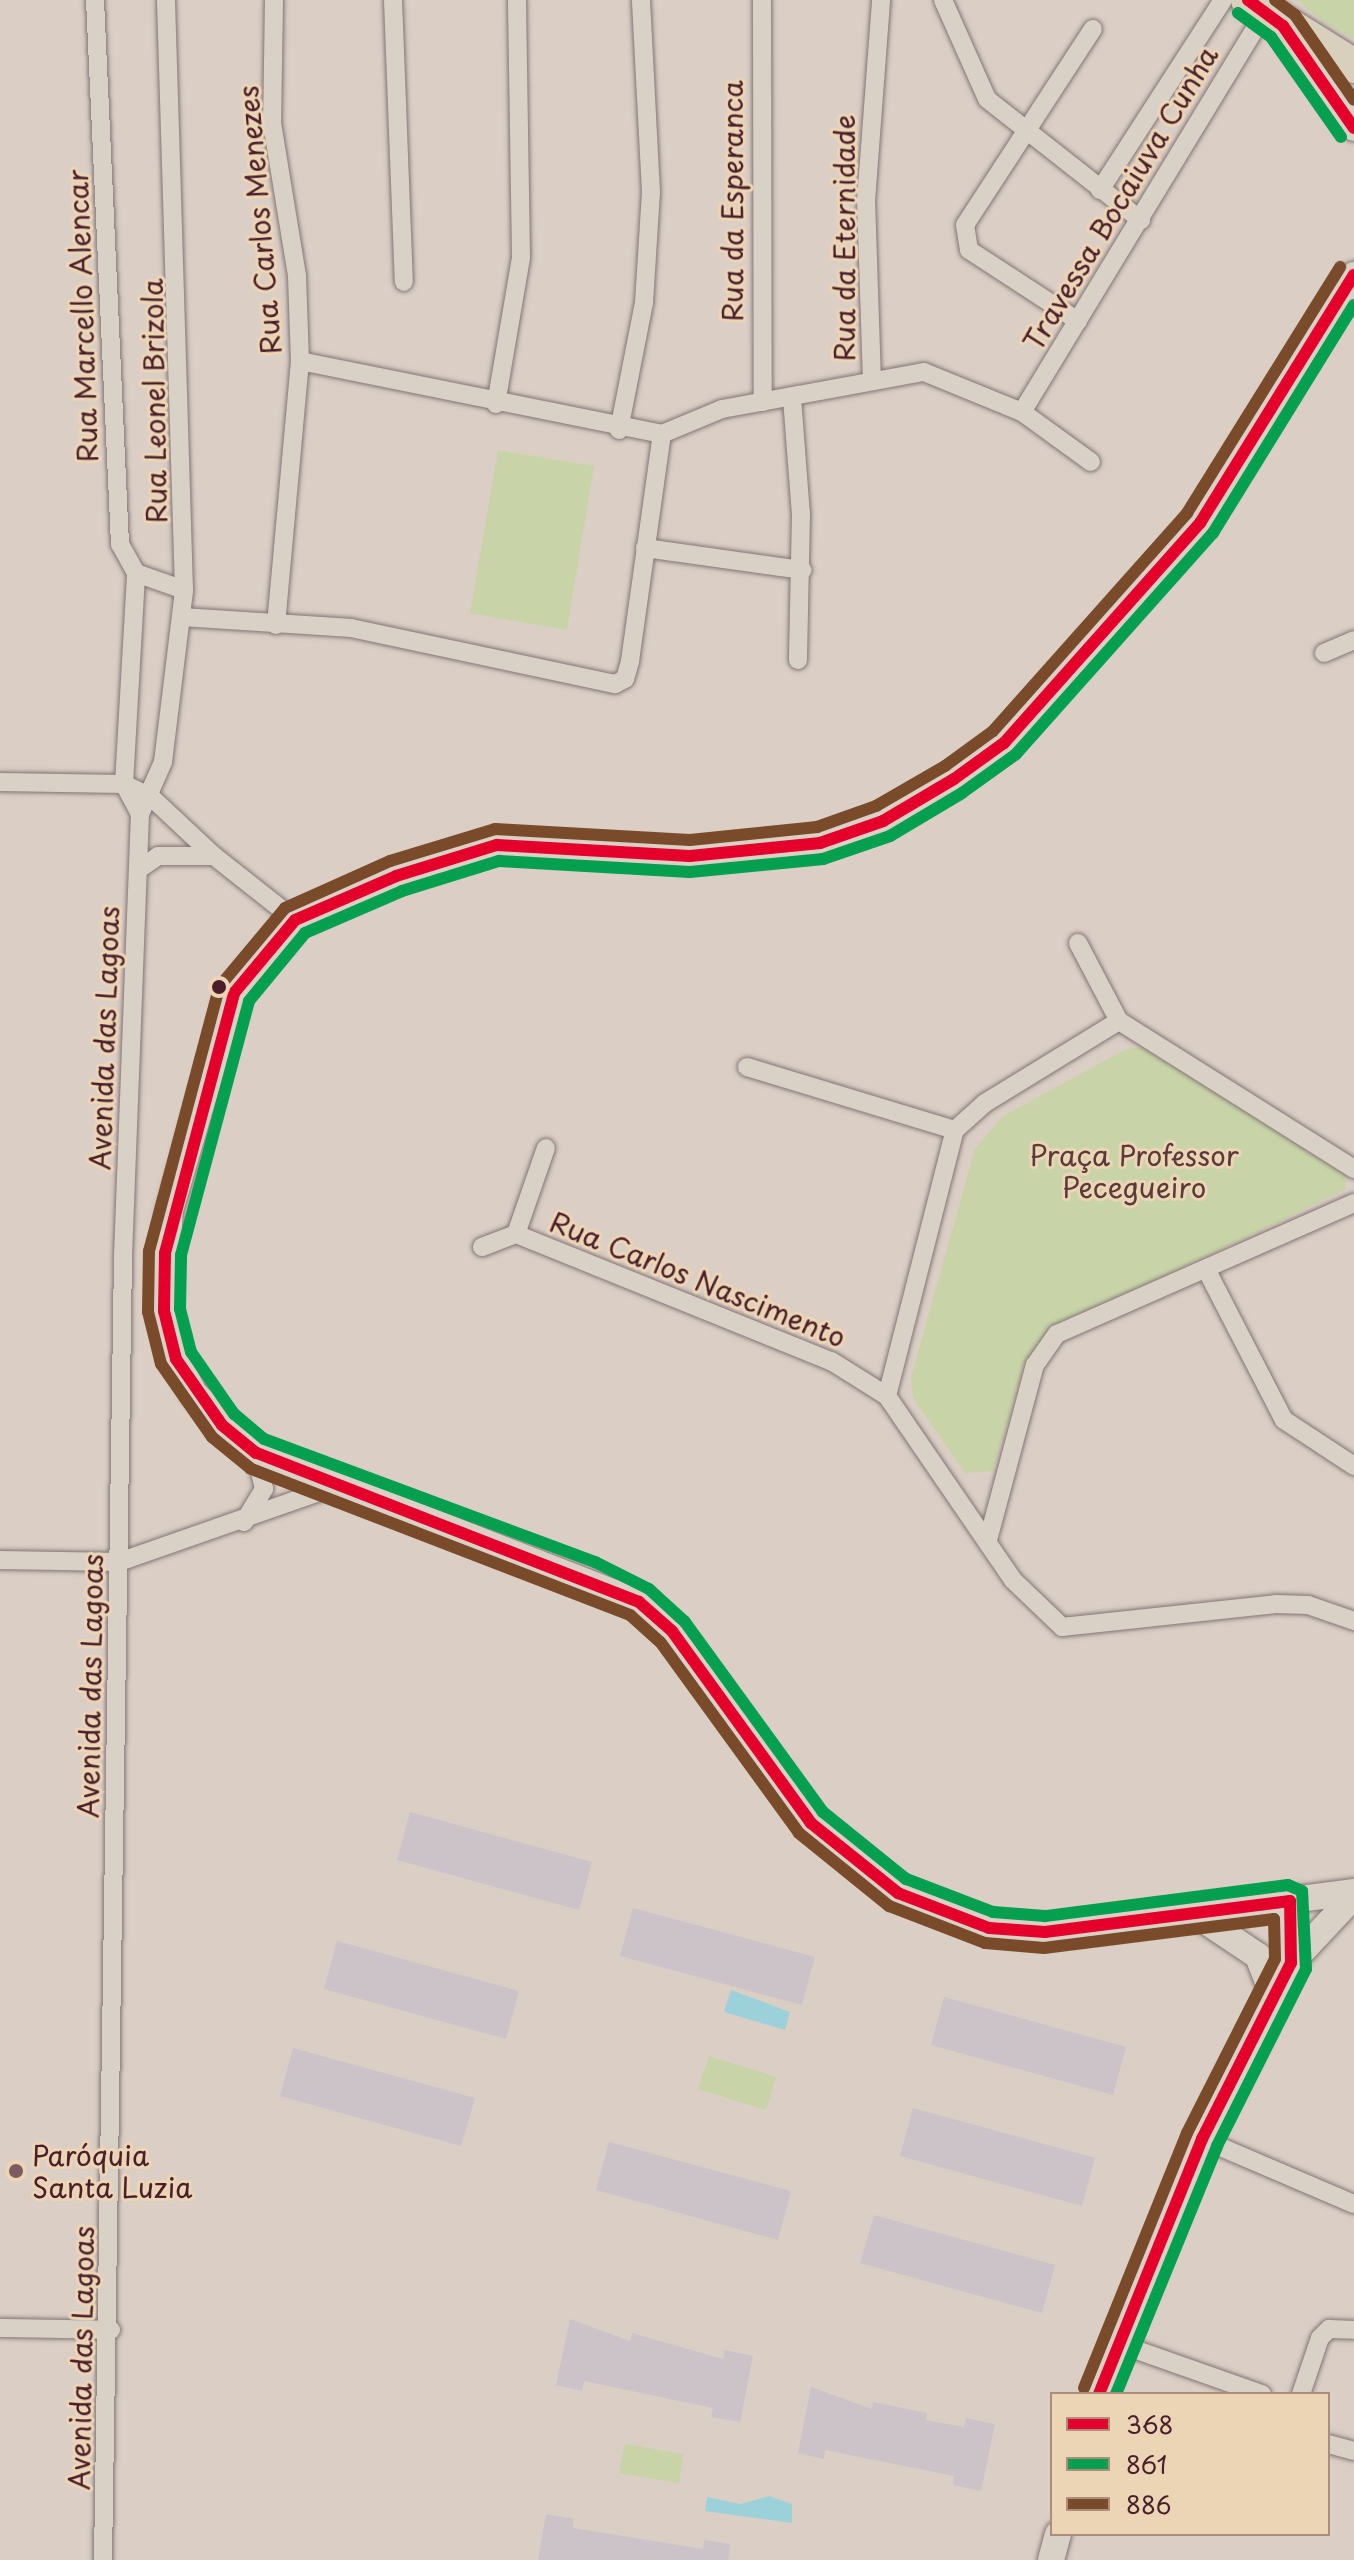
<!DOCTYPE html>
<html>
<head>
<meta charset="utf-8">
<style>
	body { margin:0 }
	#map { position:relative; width:1354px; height:2560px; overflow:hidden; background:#dacec5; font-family:"Playpen Sans",sans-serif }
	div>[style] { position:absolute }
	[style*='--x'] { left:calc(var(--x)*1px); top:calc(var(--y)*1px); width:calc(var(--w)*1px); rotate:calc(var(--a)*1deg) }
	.green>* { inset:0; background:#c8d4a8 }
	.water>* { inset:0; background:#9dd1d9 }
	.building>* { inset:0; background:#ccc3c8 }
	.roads { filter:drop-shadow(0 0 2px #837574) drop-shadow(0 0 2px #837574) }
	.street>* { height:18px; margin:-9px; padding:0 9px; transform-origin:9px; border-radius:9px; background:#dad1c6 }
	.secondary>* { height:26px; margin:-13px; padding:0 13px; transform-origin:13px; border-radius:13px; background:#dad1c6 }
	.highway>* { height:34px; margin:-17px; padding:0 17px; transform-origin:17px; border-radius:17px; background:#d8cfbc }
	.bus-1>* { height:12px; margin:-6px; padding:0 6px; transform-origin:6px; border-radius:6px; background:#e4002b }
	.bus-2>* { height:12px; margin:-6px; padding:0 6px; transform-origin:6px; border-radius:6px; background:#049f4f }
	.bus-3>* { height:12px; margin:-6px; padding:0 6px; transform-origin:6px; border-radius:6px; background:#7a4b2a }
	.dots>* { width:22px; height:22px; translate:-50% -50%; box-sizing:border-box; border:4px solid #ecd5b4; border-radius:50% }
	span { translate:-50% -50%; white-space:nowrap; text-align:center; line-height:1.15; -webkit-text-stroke:6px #ecd5b4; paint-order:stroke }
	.street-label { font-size:28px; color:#4a1f2b }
	.park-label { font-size:28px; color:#5b3b3a }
	.poi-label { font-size:28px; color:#4a1f2b }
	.left { translate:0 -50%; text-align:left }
	.legend { position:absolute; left:1050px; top:2392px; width:280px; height:144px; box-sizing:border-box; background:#ecd5b4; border:2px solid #ab8c7d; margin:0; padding:10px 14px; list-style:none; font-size:24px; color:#4a1f2b }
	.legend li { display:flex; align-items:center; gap:16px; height:40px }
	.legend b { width:40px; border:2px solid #ab8c7d }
</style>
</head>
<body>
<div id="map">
	<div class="green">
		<i style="clip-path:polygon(1297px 0,1354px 0,1354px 39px,1321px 20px)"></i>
		<i style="clip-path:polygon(498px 450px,594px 466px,567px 630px,470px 613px)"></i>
		<i style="clip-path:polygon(1143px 1047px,1346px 1174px,1345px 1190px,1049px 1331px,1024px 1366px,993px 1471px,965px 1473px,913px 1398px,911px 1377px,975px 1149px,1003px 1116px,1126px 1049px)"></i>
		<i style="clip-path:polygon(709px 2056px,776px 2077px,766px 2110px,698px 2089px)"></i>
		<i style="clip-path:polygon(625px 2444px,683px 2454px,679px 2483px,619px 2473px)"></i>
	</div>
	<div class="water">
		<i style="clip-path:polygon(731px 1990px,790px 2012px,785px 2030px,724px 2012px)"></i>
		<i style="clip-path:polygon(769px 2496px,792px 2504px,792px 2523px,705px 2511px,707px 2497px,740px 2504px)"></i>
	</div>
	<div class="building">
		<i style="clip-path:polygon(410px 1812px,592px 1862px,579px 1910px,397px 1860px)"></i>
		<i style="clip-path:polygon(633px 1908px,815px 1957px,802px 2005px,620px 1956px)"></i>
		<i style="clip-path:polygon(337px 1941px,519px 1991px,506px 2039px,324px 1989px)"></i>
		<i style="clip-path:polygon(944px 1997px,1126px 2047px,1113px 2095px,931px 2045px)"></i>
		<i style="clip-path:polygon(293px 2048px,475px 2098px,461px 2146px,280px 2096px)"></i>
		<i style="clip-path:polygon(913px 2108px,1095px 2158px,1082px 2206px,900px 2156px)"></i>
		<i style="clip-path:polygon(609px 2142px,791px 2191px,778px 2240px,596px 2190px)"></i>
		<i style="clip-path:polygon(874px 2215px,1055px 2265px,1042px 2313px,860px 2263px)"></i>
		<i style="clip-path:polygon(570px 2319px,630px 2341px,632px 2333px,723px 2359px,725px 2350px,753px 2356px,740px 2422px,711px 2417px,713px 2408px,584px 2381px,582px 2391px,556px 2385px)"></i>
		<i style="clip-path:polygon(811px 2387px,872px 2409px,873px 2402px,927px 2413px,926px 2420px,964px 2427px,966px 2418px,995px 2424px,981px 2491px,953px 2485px,954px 2476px,825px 2450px,824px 2459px,798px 2453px)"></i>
		<i style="clip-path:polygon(546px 2514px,574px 2519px,573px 2528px,703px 2549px,704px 2540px,730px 2544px,728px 2560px,538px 2560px)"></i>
	</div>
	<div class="roads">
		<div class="street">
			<i style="--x:95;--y:0;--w:545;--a:87.37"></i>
			<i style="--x:120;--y:544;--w:33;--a:61"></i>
			<i style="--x:136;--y:573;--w:51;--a:19.5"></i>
			<i style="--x:274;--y:0;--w:123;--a:90.9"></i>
			<i style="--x:272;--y:123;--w:155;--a:80.7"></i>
			<i style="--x:297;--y:276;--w:85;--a:88"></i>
			<i style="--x:300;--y:361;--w:265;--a:95.2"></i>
			<i style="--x:393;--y:0;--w:282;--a:87.8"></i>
			<i style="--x:762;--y:0;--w:402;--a:89.9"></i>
			<i style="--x:943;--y:0;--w:108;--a:66"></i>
			<i style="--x:987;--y:99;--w:196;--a:38.2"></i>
			<i style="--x:1100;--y:190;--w:226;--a:-57.1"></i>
			<i style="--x:1078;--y:321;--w:130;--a:-146.9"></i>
			<i style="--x:969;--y:250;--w:25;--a:-99"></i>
			<i style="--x:965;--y:225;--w:234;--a:-56.9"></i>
			<i style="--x:300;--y:361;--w:369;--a:11.4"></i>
			<i style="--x:662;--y:434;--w:65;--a:-22.6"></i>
			<i style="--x:722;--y:409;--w:205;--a:-10.4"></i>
			<i style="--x:924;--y:372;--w:106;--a:22.2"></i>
			<i style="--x:1022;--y:412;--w:85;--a:35.9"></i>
			<i style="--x:872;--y:381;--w:180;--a:-91.9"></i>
			<i style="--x:866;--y:201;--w:202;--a:-85.7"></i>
			<i style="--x:792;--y:398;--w:116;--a:85.6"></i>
			<i style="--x:801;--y:514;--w:146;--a:91.2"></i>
			<i style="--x:496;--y:404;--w:149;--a:-80.3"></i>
			<i style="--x:521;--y:257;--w:257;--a:-90.9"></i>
			<i style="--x:1022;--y:412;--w:467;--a:-58.7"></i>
			<i style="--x:619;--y:430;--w:129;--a:-78.9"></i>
			<i style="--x:644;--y:303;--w:111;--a:-86.4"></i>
			<i style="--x:651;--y:192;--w:192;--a:-93"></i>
			<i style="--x:645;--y:548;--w:159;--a:8"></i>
			<i style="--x:183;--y:617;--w:168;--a:3.7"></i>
			<i style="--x:351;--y:628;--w:270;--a:12"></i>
			<i style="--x:615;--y:684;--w:11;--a:-27"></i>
			<i style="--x:625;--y:679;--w:19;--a:-74"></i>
			<i style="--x:630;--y:661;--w:229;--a:-82"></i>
			<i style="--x:1324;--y:653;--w:33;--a:-23"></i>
			<i style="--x:0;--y:782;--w:124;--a:0.9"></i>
			<i style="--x:124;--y:784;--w:30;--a:26"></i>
			<i style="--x:151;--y:797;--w:86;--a:43.1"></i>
			<i style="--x:140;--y:814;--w:57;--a:-66.1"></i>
			<i style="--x:163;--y:762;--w:173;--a:-83"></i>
			<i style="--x:184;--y:590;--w:590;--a:-91.75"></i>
			<i style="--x:139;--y:869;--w:23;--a:-34"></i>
			<i style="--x:158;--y:856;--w:56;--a:0"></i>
			<i style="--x:214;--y:856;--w:103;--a:38.3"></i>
			<i style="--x:1078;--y:943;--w:88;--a:62.3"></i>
			<i style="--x:1119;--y:1021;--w:278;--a:32.2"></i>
			<i style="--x:747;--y:1067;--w:217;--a:16.9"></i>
			<i style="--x:516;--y:1234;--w:340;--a:22"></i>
			<i style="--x:831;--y:1361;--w:66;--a:32"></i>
			<i style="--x:887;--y:1396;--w:223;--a:55.6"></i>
			<i style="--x:1013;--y:1580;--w:68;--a:43.8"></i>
			<i style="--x:1062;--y:1627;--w:215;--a:-6.1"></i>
			<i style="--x:1276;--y:1604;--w:32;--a:2"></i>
			<i style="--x:1308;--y:1605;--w:49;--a:19.2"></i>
			<i style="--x:482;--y:1247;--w:36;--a:-21"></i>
			<i style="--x:516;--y:1234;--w:91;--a:-70.8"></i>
			<i style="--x:1206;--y:1269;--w:170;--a:62.7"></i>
			<i style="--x:1284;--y:1420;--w:84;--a:33.3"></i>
			<i style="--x:887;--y:1396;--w:275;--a:-75.7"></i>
			<i style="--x:955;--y:1130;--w:40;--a:-42"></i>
			<i style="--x:985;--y:1103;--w:157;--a:-31.5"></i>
			<i style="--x:244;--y:1522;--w:39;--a:-59"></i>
			<i style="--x:264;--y:1489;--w:37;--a:-103"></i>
			<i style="--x:988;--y:1540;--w:181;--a:-75"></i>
			<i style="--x:1035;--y:1365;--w:38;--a:-55"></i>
			<i style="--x:1057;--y:1334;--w:325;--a:-23.8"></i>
			<i style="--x:0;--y:1560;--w:119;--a:1"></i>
			<i style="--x:119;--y:1562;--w:230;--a:-19.3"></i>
			<i style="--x:1202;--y:2139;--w:165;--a:23.2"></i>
			<i style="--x:0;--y:2328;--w:111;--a:1"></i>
			<i style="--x:1114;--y:2342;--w:157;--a:19.4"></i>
			<i style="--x:1301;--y:2394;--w:59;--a:-71.3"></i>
			<i style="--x:1320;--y:2338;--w:13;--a:-45"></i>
			<i style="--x:1329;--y:2329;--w:25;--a:2"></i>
			<i style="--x:1328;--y:2444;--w:27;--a:15"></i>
			<i style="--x:103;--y:2560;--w:1304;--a:-89.12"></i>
			<i style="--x:123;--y:1256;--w:442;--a:-87.8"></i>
			<i style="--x:140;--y:814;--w:34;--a:-118"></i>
			<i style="--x:124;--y:784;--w:211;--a:-86.7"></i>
		</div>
		<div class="secondary">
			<i style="--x:1283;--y:26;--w:124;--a:55.2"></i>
			<i style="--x:1354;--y:275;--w:292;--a:121.8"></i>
			<i style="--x:1200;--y:523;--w:295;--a:131.7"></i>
			<i style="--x:1004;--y:743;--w:62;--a:144.2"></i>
			<i style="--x:954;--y:779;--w:82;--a:149.4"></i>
			<i style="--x:883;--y:821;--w:67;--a:160.8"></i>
			<i style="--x:820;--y:843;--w:131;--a:174.3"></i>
			<i style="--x:690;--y:856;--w:193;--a:-176.7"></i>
			<i style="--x:497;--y:845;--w:106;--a:162.9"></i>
			<i style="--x:396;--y:876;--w:110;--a:156.5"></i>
			<i style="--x:295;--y:920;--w:95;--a:129.9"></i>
			<i style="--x:234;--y:993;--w:226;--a:106.4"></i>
			<i style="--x:170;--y:1210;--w:101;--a:93.4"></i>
			<i style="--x:164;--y:1311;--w:49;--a:76"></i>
			<i style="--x:176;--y:1359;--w:40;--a:62"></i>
			<i style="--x:195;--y:1394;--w:85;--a:44"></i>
			<i style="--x:256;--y:1453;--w:411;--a:21.3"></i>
			<i style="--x:639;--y:1602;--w:44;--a:41.3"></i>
			<i style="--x:672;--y:1631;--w:237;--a:54.1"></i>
			<i style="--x:811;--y:1823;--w:112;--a:38.8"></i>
			<i style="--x:898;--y:1893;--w:97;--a:21"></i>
			<i style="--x:989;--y:1928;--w:56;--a:4.1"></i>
			<i style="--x:1045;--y:1932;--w:312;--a:-7.4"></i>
			<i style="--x:1195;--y:1914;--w:76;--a:33.7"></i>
			<i style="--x:1258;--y:1956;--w:42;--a:69"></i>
			<i style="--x:1291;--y:1963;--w:92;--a:-46.8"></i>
			<i style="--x:1099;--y:2394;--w:275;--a:-68"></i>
			<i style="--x:1202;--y:2139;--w:197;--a:-63.2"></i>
			<i style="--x:1291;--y:1963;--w:62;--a:-90.9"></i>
			<i style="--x:1051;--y:2560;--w:27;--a:-75"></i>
		</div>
		<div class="highway">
			<i style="--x:1248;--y:0;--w:125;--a:31.9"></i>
		</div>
	</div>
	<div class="bus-1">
		<i style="--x:1248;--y:0;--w:44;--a:36.6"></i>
		<i style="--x:1283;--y:26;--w:124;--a:55.2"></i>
		<i style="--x:1099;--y:2394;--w:275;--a:-68"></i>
		<i style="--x:1202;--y:2139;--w:197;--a:-63.2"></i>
		<i style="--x:1291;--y:1963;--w:62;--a:-90.9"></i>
		<i style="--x:1290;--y:1901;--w:247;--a:172.8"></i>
		<i style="--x:1045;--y:1932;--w:56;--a:-175.9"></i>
		<i style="--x:989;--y:1928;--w:97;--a:-159"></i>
		<i style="--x:898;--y:1893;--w:112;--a:-141.2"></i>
		<i style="--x:811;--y:1823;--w:237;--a:-125.9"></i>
		<i style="--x:672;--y:1631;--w:44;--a:-138.7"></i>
		<i style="--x:639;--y:1602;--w:411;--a:-158.7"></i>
		<i style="--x:256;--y:1453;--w:44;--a:-140.5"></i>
		<i style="--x:222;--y:1425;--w:80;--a:-124.9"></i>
		<i style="--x:176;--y:1359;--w:49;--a:-104"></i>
		<i style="--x:164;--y:1311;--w:58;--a:-89"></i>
		<i style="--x:165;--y:1253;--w:269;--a:-75.1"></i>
		<i style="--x:234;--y:993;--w:95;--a:-50.1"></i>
		<i style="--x:295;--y:920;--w:110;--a:-23.5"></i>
		<i style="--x:396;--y:876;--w:106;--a:-17.1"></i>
		<i style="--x:497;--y:845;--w:193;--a:3.3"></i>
		<i style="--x:690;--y:856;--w:131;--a:-5.7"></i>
		<i style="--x:820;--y:843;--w:67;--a:-19.2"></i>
		<i style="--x:883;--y:821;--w:82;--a:-30.6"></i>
		<i style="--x:954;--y:779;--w:62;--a:-35.8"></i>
		<i style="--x:1004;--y:743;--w:295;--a:-48.3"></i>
		<i style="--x:1200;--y:523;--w:292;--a:-58.2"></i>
	</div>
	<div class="bus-2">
		<i style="--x:1238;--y:13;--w:41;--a:36"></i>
		<i style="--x:1271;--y:37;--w:122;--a:55"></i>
		<i style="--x:1116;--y:2394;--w:268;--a:-67.8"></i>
		<i style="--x:1217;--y:2146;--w:198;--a:-63.3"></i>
		<i style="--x:1306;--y:1969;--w:78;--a:-92.9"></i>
		<i style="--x:1302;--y:1891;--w:15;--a:-157"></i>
		<i style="--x:1288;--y:1885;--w:245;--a:172.7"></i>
		<i style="--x:1045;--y:1916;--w:52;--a:-175.6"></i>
		<i style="--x:993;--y:1912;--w:93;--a:-159.2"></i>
		<i style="--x:906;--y:1879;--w:107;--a:-141.1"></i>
		<i style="--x:823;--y:1812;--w:235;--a:-126"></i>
		<i style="--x:685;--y:1622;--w:49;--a:-137.5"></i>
		<i style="--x:649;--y:1589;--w:60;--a:-153.4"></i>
		<i style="--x:595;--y:1562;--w:353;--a:-159.6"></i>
		<i style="--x:264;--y:1439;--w:39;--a:-140"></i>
		<i style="--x:234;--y:1414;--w:75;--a:-124.7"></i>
		<i style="--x:191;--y:1352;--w:44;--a:-104.3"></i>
		<i style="--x:180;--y:1309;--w:54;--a:-88.9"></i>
		<i style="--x:181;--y:1255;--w:263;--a:-75"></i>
		<i style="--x:249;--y:1001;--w:88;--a:-50.5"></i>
		<i style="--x:305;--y:933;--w:106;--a:-23.4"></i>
		<i style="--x:402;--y:891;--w:102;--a:-17.2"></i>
		<i style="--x:499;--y:861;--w:191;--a:3.3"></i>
		<i style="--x:690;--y:872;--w:134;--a:-5.6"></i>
		<i style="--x:823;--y:859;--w:71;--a:-18.9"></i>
		<i style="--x:890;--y:836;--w:84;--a:-30.8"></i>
		<i style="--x:962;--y:793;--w:67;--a:-35.8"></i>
		<i style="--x:1016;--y:754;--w:296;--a:-48.3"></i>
		<i style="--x:1213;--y:533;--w:268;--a:-58.3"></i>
	</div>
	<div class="bus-3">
		<i style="--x:1275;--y:0;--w:25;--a:37"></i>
		<i style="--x:1295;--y:15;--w:103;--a:55.2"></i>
		<i style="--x:1084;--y:2388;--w:275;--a:-68"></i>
		<i style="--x:1187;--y:2133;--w:195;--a:-63.2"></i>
		<i style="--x:1275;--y:1959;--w:40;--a:-91.4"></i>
		<i style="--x:1274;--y:1919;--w:232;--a:172.8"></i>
		<i style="--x:1044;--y:1948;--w:59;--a:-175.2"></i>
		<i style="--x:985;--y:1943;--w:103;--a:-158.9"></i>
		<i style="--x:889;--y:1906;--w:116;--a:-141"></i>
		<i style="--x:799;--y:1833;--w:236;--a:-126"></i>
		<i style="--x:660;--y:1642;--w:40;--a:-138"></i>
		<i style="--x:630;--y:1615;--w:407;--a:-158.9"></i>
		<i style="--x:250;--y:1468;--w:49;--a:-140.8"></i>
		<i style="--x:212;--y:1437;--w:89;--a:-124.9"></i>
		<i style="--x:161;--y:1364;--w:54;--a:-104"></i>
		<i style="--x:148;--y:1312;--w:61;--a:-89.1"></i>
		<i style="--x:149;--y:1251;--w:273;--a:-75.1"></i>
		<i style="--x:219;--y:987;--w:103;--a:-50.1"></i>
		<i style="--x:285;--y:908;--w:115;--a:-24.1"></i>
		<i style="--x:390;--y:861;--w:110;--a:-16.9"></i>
		<i style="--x:495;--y:829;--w:195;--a:3.2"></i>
		<i style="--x:690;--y:840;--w:128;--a:-5.8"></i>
		<i style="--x:817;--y:827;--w:63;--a:-19.6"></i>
		<i style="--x:876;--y:806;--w:80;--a:-30.1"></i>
		<i style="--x:945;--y:766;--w:59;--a:-36.1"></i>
		<i style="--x:993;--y:731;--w:292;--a:-48.3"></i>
		<i style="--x:1187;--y:513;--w:290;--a:-58.1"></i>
	</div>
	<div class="dots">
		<i style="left:219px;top:987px;background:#4a1f2b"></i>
		<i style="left:16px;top:2171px;background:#7c5c61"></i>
	</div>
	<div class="street-label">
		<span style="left:1120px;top:198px;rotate:-59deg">Travessa Bocaiuva Cunha</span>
		<span style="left:732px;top:201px;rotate:-90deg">Rua da Esperanca</span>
		<span style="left:259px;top:220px;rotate:-95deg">Rua Carlos Menezes</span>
		<span style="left:844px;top:238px;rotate:-90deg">Rua da Eternidade</span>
		<span style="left:82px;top:316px;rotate:-92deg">Rua Marcello Alencar</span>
		<span style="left:154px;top:401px;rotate:-91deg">Rua Leonel Brizola</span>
		<span style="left:104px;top:1038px;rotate:-88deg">Avenida das Lagoas</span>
		<span style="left:698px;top:1279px;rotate:22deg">Rua Carlos Nascimento</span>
		<span style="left:90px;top:1686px;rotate:-89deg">Avenida das Lagoas</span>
		<span style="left:81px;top:2358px;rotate:-89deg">Avenida das Lagoas</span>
	</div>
	<div class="park-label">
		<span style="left:1134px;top:1171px">Praça Professor<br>Pecegueiro</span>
	</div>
	<div class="poi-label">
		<span class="left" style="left:32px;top:2171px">Paróquia<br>Santa Luzia</span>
	</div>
	<ul class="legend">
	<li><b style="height:10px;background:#e4002b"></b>368</li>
	<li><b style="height:10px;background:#049f4f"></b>861</li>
	<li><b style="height:10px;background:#7a4b2a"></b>886</li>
	</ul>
</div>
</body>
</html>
